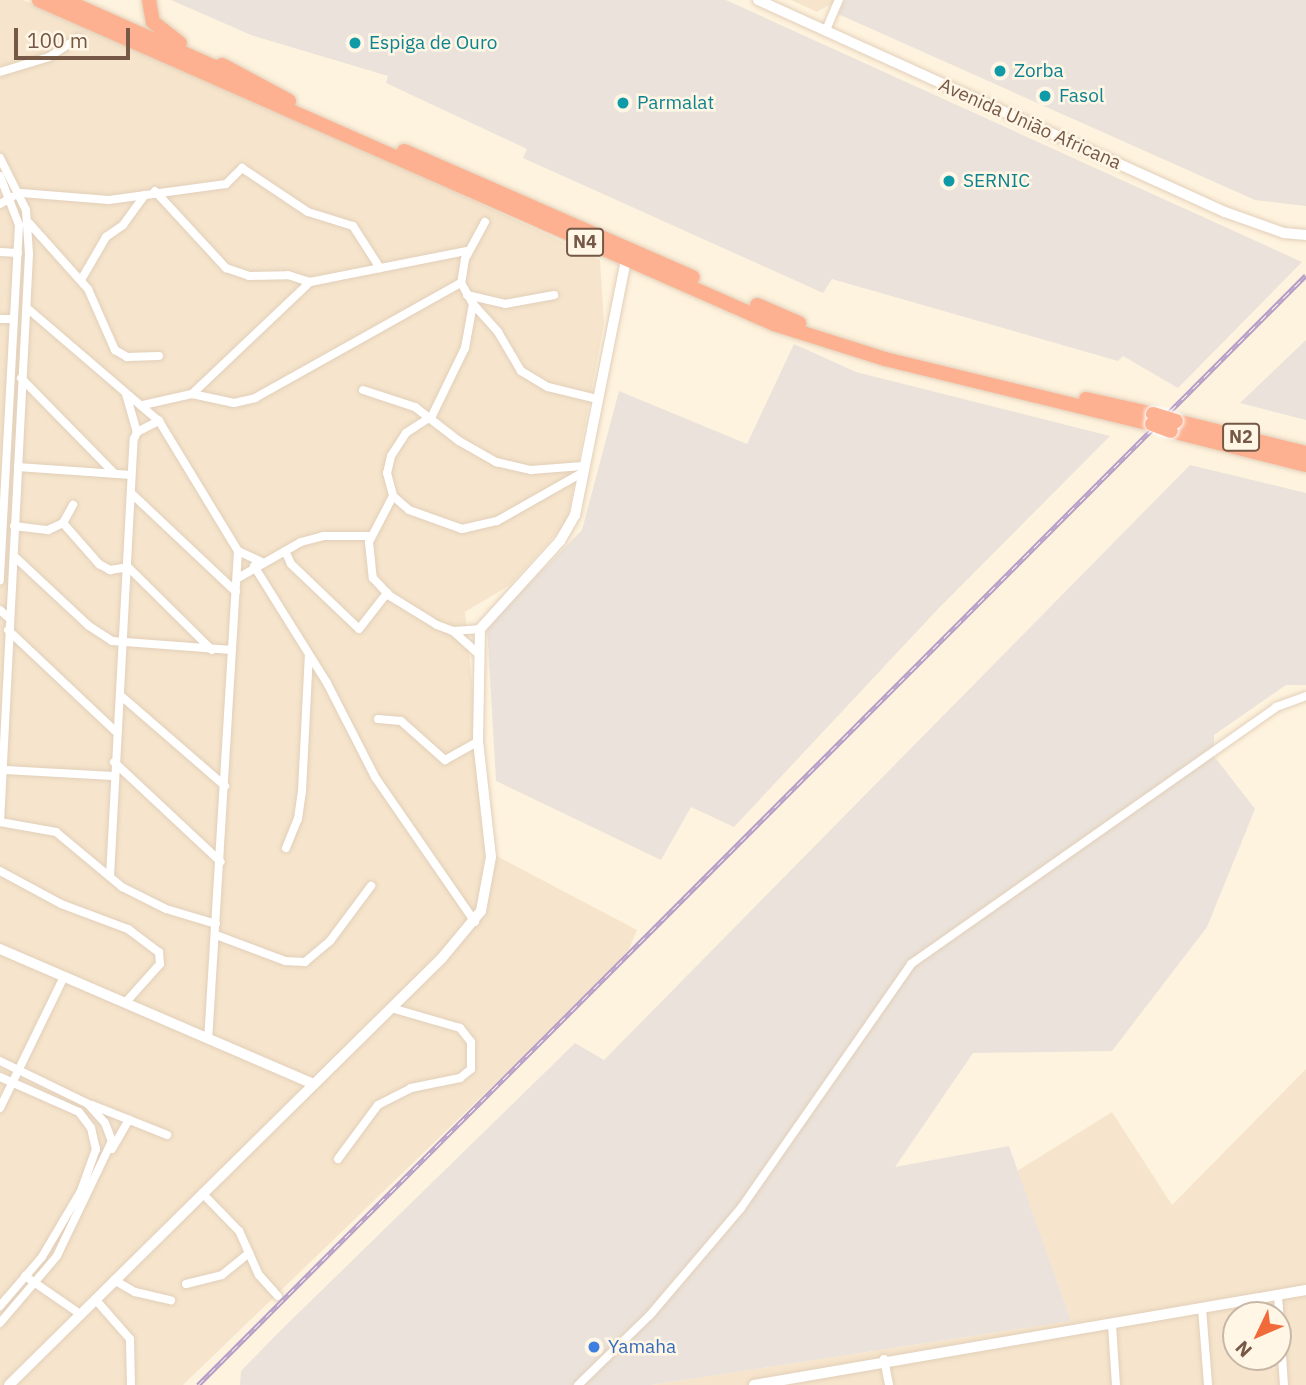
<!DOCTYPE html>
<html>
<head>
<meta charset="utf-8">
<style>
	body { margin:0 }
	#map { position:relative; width:1306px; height:1385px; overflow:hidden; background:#fef3de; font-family:"IBM Plex Sans",sans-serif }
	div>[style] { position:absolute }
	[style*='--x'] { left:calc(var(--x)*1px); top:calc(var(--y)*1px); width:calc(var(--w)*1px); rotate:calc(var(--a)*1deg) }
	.residential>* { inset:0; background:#f6e5cc }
	.industrial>* { inset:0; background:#ebe3db }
	.roads { filter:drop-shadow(0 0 2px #e2cfba) drop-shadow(0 0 2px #e2cfba) }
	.street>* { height:8px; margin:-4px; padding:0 4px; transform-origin:4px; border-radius:4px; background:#fff }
	.secondary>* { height:10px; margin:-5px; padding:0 5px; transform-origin:5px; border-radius:5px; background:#fff }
	.highway>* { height:14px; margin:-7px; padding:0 7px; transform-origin:7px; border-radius:7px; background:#fdb190 }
	.rail>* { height:5px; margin-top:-2.5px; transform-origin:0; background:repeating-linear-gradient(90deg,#fff6e6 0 8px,#b59dc7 0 16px); box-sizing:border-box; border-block:2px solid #b59dc7 }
	.bridges { filter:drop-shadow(0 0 2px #fff) drop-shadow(0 0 2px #fff) }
	.highway-bridge>* { height:14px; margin:-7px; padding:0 7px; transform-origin:7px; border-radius:7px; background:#fdb190 }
	.dots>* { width:19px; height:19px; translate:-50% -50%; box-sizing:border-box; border:4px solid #fff6e6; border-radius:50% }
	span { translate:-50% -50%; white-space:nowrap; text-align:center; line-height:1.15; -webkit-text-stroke:5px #fff6e6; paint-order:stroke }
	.shield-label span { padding:2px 5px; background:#fff6e6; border:2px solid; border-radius:5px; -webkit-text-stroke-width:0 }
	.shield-label { font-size:18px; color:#755845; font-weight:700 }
	.culture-label { font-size:19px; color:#0d838f }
	.left { translate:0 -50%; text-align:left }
	.street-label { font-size:19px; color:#755845 }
	.shop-label { font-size:19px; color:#366cbe }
	.north { position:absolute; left:1222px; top:1301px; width:70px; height:70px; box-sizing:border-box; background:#fff6e6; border:2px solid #c8b7a6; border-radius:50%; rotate:226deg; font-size:19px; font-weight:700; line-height:28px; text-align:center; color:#755845 }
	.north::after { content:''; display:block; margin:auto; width:24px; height:32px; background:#f16a3a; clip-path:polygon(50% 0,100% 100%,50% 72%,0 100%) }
	.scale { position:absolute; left:14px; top:28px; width:116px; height:32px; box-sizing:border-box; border:4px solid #755845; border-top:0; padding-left:9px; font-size:21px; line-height:24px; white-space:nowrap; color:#755845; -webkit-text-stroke:5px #fff6e6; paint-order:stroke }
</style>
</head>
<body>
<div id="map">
	<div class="residential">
		<i style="clip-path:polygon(0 0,23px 0,280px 109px,600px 260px,604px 323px,567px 522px,510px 585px,465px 612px,489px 852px,637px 930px,629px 949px,594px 988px,183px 1385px,0 1385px)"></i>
		<i style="clip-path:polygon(791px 0,838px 0,817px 12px)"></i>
		<i style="clip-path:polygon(evenodd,1306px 1069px,1306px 1385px,651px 1385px,1071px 1321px,1017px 1171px,1112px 1112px,1172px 1205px,1306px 1069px,1236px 1315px,1278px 1315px,1278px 1357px,1236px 1357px,1236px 1315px)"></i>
	</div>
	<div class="industrial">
		<i style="clip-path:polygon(171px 0,726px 0,1302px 262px,1178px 388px,1123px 356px,1118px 361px,832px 279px,823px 293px,523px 158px,527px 149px,386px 83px,388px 76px,251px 35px)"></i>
		<i style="clip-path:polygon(844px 0,1306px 0,1306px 206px,1255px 200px,838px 14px)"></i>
		<i style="clip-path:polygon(1306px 340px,1306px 420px,1240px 403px)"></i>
		<i style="clip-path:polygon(794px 344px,856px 372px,1110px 436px,936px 611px,734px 827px,691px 807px,661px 860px,496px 781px,487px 626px,582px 530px,619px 391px,747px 444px)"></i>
		<i style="clip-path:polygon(1190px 465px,1306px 493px,1306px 685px,1286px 685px,1214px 735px,1214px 756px,1255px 809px,1207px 927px,1112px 1051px,973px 1053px,895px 1167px,1009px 1146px,1071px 1321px,651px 1385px,240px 1385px,241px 1371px,279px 1332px,575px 1043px,604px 1060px)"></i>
	</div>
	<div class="roads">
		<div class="street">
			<i style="--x:826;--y:30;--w:33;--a:-67"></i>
			<i style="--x:0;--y:72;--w:51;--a:-17"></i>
			<i style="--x:49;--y:57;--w:35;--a:-33"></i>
			<i style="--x:0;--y:158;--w:58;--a:63.4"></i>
			<i style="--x:26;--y:210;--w:44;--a:86.1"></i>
			<i style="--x:29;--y:254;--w:569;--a:92.92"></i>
			<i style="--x:0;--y:176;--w:53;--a:68.8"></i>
			<i style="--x:19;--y:225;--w:356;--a:93.1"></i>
			<i style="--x:155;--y:191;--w:105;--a:47.3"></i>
			<i style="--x:226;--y:268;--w:24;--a:19"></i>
			<i style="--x:249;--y:276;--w:39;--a:-1"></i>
			<i style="--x:288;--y:275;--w:23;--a:18"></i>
			<i style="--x:21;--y:193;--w:88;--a:4.5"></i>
			<i style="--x:109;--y:200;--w:118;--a:-7.8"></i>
			<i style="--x:226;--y:184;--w:23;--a:-45"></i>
			<i style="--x:242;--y:168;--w:79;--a:33.7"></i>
			<i style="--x:308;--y:212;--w:47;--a:17.3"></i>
			<i style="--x:353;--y:226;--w:50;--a:57.3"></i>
			<i style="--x:0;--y:204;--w:14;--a:-30"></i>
			<i style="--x:485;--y:222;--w:42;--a:118.4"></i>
			<i style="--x:465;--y:259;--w:24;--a:99"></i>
			<i style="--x:461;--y:283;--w:24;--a:60"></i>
			<i style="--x:473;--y:304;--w:45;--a:100.3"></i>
			<i style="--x:465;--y:348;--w:76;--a:115.9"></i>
			<i style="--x:432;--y:416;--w:31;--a:147"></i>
			<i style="--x:406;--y:433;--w:27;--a:123"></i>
			<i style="--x:391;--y:456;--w:17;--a:103"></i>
			<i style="--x:387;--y:473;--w:24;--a:75"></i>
			<i style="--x:393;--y:496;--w:21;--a:41"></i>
			<i style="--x:409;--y:510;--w:56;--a:19.7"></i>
			<i style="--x:462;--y:529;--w:36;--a:-13"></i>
			<i style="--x:497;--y:521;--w:98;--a:-29.5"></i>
			<i style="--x:29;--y:223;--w:89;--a:48.2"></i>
			<i style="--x:88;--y:289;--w:67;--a:66.1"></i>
			<i style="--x:115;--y:350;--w:14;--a:30"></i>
			<i style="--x:127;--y:357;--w:32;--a:-2"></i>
			<i style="--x:0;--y:252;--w:18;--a:3"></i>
			<i style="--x:81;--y:280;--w:50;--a:-59.8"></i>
			<i style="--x:106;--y:237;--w:21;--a:-35"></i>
			<i style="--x:123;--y:225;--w:37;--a:-54"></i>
			<i style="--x:467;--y:295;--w:39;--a:13"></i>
			<i style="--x:505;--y:304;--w:50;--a:-10.4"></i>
			<i style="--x:473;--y:304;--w:38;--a:48"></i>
			<i style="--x:498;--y:332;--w:45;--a:59.5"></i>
			<i style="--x:521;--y:371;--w:31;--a:31"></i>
			<i style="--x:548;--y:387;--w:50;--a:13.8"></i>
			<i style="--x:27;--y:308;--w:174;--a:40.6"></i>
			<i style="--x:159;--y:421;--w:152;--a:58.7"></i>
			<i style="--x:238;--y:551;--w:487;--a:93.5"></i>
			<i style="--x:0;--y:319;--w:14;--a:0"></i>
			<i style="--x:21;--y:378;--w:132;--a:45.6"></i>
			<i style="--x:363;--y:390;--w:55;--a:18.1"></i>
			<i style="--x:415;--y:407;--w:56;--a:37.7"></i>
			<i style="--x:459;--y:441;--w:43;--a:29.6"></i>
			<i style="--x:496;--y:462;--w:36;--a:13"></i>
			<i style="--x:531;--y:470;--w:52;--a:-4.4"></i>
			<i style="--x:126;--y:394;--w:40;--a:74"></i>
			<i style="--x:192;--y:394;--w:43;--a:12.1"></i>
			<i style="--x:234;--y:403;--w:22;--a:-13"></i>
			<i style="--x:255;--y:398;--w:236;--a:-29.2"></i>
			<i style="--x:143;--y:405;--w:50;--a:-12.7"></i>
			<i style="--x:192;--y:394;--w:163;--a:-43.5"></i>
			<i style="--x:310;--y:282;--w:160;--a:-11.2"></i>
			<i style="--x:18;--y:467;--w:113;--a:4"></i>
			<i style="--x:131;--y:493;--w:144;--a:43.3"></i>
			<i style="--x:393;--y:496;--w:52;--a:117.6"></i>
			<i style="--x:369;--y:542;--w:36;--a:84"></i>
			<i style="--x:373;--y:578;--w:25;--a:47"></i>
			<i style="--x:390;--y:596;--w:55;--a:31.7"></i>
			<i style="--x:437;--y:625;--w:17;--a:21"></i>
			<i style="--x:453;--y:631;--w:27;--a:-4"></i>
			<i style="--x:63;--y:523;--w:55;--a:48.7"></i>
			<i style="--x:99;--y:564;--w:13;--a:29"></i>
			<i style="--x:110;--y:570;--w:18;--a:-9"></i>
			<i style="--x:128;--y:567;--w:118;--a:44.7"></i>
			<i style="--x:14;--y:526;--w:34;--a:7"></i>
			<i style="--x:48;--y:530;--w:17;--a:-25"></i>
			<i style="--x:63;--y:523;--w:21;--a:-61"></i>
			<i style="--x:238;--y:551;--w:26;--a:25"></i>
			<i style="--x:285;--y:551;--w:14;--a:65"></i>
			<i style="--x:291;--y:564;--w:94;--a:43.7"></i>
			<i style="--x:359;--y:629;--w:46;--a:-52.1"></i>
			<i style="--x:15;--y:557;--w:101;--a:43"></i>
			<i style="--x:89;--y:626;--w:27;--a:33"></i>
			<i style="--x:112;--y:641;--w:120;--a:4.3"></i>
			<i style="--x:254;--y:566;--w:138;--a:58"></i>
			<i style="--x:327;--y:683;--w:106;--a:62.9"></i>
			<i style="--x:375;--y:777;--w:176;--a:55.4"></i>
			<i style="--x:238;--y:578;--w:73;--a:-29.7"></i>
			<i style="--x:301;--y:542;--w:23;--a:-15"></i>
			<i style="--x:323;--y:536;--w:48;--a:0"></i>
			<i style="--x:0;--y:610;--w:12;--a:42"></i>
			<i style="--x:8;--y:630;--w:147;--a:43.3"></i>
			<i style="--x:453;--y:631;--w:31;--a:42"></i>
			<i style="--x:120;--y:695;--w:139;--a:40.9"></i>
			<i style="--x:378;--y:719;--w:23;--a:5"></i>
			<i style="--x:401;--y:721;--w:59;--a:41.6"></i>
			<i style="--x:445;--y:760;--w:38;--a:-29"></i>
			<i style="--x:114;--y:762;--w:146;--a:43.1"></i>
			<i style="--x:5;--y:770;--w:108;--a:3.2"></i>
			<i style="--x:0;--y:822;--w:57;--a:10.1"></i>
			<i style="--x:56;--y:832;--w:86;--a:39.8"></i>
			<i style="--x:122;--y:887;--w:49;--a:26.6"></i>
			<i style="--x:166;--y:909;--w:52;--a:16.7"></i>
			<i style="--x:286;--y:848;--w:31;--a:-68"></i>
			<i style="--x:298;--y:819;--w:28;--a:-82"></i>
			<i style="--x:302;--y:791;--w:136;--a:-87.1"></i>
			<i style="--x:0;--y:871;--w:69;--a:28.4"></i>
			<i style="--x:61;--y:904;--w:72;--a:20.5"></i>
			<i style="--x:128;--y:929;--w:39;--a:37"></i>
			<i style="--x:159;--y:952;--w:12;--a:85"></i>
			<i style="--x:160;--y:964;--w:52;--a:131.9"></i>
			<i style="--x:110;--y:876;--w:438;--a:-86.9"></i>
			<i style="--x:134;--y:439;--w:8;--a:-67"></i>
			<i style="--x:137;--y:432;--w:25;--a:-27"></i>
			<i style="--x:216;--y:935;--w:74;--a:20.6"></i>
			<i style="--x:285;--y:961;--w:20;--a:3"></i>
			<i style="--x:305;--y:962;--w:33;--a:-40"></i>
			<i style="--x:330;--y:941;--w:69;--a:-53.3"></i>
			<i style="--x:0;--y:1061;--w:98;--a:26"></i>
			<i style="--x:88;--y:1104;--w:25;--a:48"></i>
			<i style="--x:105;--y:1123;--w:19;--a:69"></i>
			<i style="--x:112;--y:1141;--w:127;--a:115.6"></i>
			<i style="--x:57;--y:1256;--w:88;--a:130.4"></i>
			<i style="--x:0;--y:1077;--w:86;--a:23.9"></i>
			<i style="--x:79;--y:1112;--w:20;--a:53"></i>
			<i style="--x:91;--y:1128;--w:22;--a:77"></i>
			<i style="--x:96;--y:1149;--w:45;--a:109.7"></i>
			<i style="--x:81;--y:1191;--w:77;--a:120.6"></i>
			<i style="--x:42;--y:1257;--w:65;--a:130.6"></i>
			<i style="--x:92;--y:1105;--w:81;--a:21.8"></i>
			<i style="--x:0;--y:1108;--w:144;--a:-64"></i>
			<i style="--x:112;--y:1149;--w:34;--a:-60"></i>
			<i style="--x:338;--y:1159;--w:67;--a:-53.5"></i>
			<i style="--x:378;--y:1105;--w:37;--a:-27"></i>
			<i style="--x:411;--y:1088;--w:50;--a:-11.5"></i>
			<i style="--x:460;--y:1078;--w:14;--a:-39"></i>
			<i style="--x:471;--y:1069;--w:27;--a:-90"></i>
			<i style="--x:471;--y:1042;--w:18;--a:-128"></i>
			<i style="--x:460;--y:1028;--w:72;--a:-163.8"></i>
			<i style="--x:249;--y:1253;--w:24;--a:66"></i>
			<i style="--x:259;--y:1275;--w:28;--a:48"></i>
			<i style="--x:25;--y:1276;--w:67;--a:34.6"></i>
			<i style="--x:114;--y:1280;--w:24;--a:30"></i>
			<i style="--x:135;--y:1292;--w:37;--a:13"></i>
			<i style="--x:186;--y:1284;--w:37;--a:-14"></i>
			<i style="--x:222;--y:1275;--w:35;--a:-39"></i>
			<i style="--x:249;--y:1253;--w:24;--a:-114"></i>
			<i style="--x:239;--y:1231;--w:53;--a:-134.2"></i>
			<i style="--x:1278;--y:1295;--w:90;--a:86.2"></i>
			<i style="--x:95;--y:1299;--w:53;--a:48.8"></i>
			<i style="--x:130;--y:1339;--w:46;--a:88.8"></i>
			<i style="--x:1202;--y:1308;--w:77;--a:85.5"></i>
			<i style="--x:1112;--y:1325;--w:60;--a:86.2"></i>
			<i style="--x:884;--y:1359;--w:26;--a:79"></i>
			<i style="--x:578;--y:1385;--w:100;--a:-44.2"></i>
			<i style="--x:650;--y:1315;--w:140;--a:-49.6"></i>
			<i style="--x:741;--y:1208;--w:297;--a:-55.1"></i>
			<i style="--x:911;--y:964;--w:446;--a:-35.1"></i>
			<i style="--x:1276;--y:707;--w:32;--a:-20"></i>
		</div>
		<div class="secondary">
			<i style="--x:758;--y:0;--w:513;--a:24.42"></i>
			<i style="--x:1225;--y:212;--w:63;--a:19.6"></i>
			<i style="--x:1284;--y:233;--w:22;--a:5"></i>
			<i style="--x:0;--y:949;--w:341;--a:23.3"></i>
			<i style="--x:9;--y:1385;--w:608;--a:-44.6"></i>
			<i style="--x:442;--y:958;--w:61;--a:-50.3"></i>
			<i style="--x:481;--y:911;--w:55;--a:-79.5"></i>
			<i style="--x:491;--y:857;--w:116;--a:-96.4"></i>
			<i style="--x:478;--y:742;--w:113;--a:-89"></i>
			<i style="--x:480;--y:629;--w:119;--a:-47.7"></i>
			<i style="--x:560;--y:541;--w:30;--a:-60"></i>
			<i style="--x:575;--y:515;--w:260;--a:-78.7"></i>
			<i style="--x:754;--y:1385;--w:560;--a:-9.77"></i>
		</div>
		<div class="highway">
			<i style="--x:39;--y:0;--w:803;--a:23.79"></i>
			<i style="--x:774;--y:324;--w:116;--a:17.5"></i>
			<i style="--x:885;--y:359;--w:275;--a:13.7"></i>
			<i style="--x:64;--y:0;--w:180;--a:24"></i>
			<i style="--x:149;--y:0;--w:22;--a:80"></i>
			<i style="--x:153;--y:22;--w:34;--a:38"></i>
			<i style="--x:222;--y:65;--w:76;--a:28.2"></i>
			<i style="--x:404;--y:151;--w:315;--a:23.6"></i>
			<i style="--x:757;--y:305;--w:46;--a:23.2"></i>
			<i style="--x:1086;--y:399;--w:69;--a:12.6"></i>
			<i style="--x:1176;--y:421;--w:134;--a:13.8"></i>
			<i style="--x:1171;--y:431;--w:139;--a:14.1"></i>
		</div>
	</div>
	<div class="rail">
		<i style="--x:198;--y:1385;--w:1568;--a:-45.05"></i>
	</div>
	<div class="bridges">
		<div class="highway-bridge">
			<i style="--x:1153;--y:414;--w:24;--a:17"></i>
			<i style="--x:1152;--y:424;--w:20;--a:20"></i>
		</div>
	</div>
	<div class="dots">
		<i style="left:355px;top:43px;background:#0f9aa8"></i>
		<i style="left:1000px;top:71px;background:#0f9aa8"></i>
		<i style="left:1045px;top:96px;background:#0f9aa8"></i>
		<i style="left:623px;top:103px;background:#0f9aa8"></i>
		<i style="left:949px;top:181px;background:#0f9aa8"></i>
		<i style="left:594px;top:1347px;background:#3f7fe0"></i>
	</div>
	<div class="shield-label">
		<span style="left:585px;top:242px">N4</span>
		<span style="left:1241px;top:437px">N2</span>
	</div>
	<div class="culture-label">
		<span class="left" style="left:369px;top:43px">Espiga de Ouro</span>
		<span class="left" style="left:1014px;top:71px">Zorba</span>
		<span class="left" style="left:1059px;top:96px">Fasol</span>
		<span class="left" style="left:637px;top:103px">Parmalat</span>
		<span class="left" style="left:963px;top:181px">SERNIC</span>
	</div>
	<div class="street-label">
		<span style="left:1030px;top:124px;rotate:24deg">Avenida União Africana</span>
	</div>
	<div class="shop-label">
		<span class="left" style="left:608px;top:1347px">Yamaha</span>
	</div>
	<div class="north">N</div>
	<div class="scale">100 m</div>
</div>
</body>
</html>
